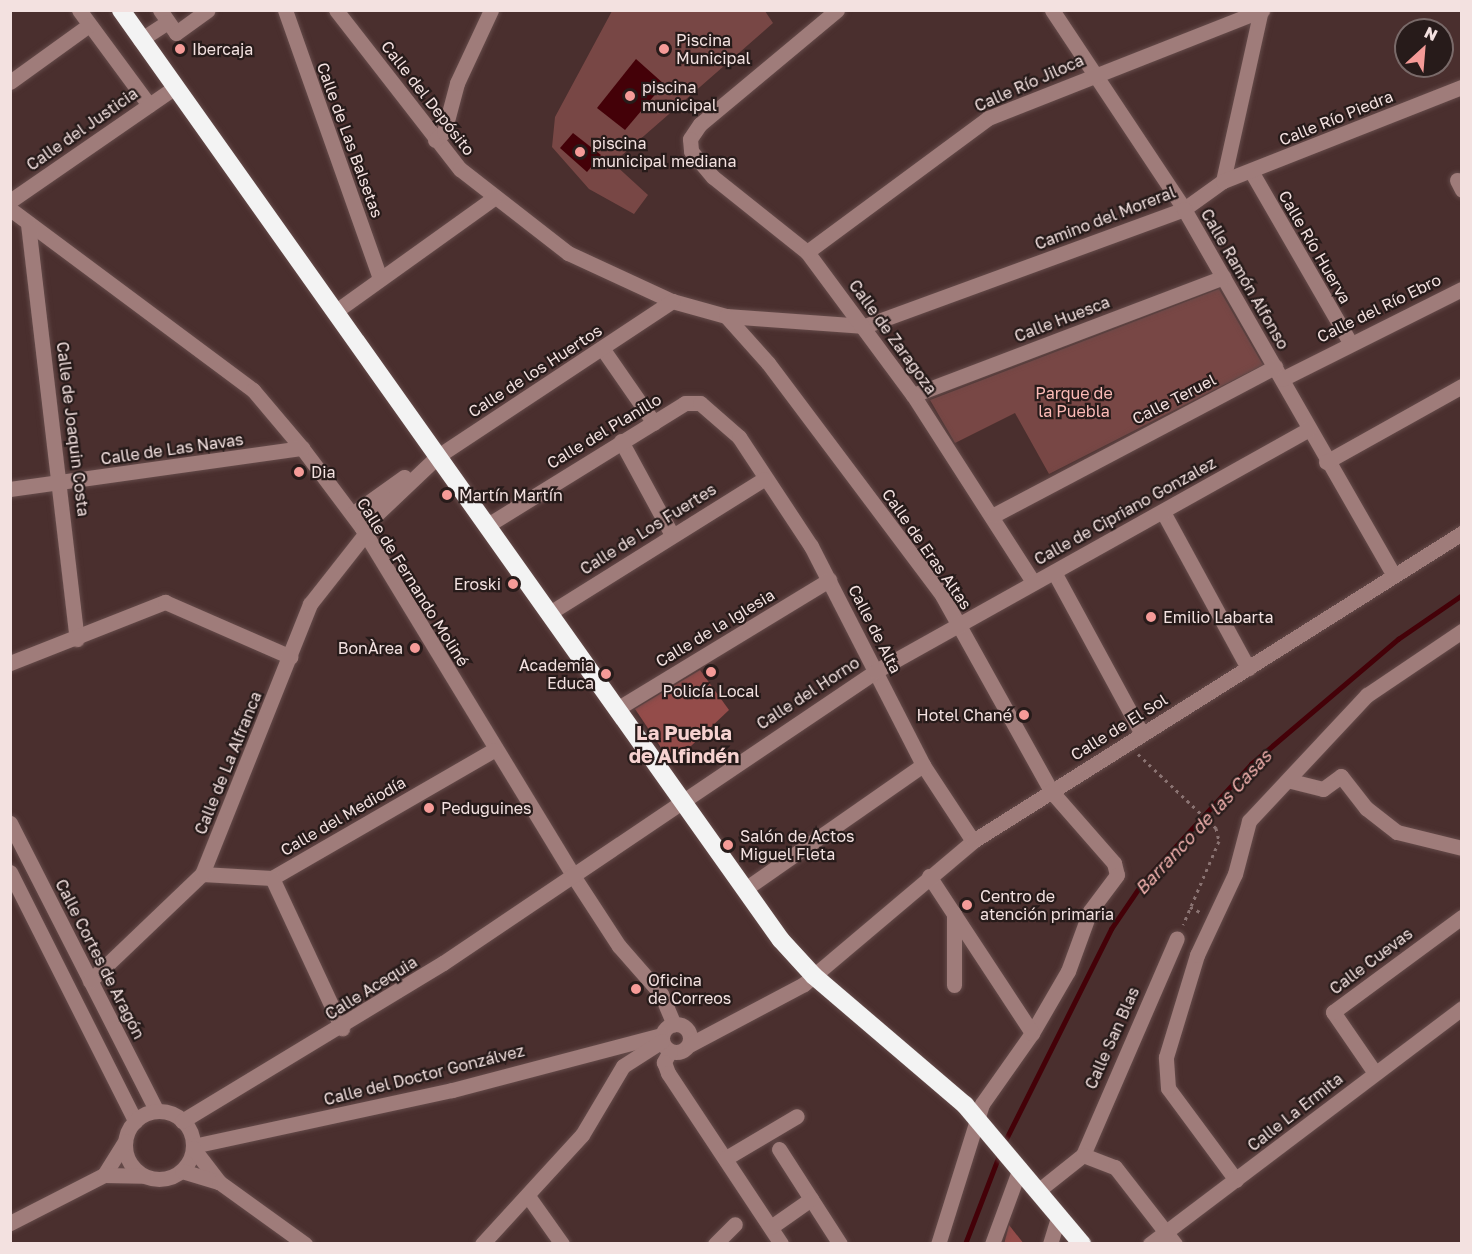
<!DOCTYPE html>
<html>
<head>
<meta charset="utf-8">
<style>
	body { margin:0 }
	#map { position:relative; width:1472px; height:1254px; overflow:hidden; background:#4a2f2e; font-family:"Golos Text",sans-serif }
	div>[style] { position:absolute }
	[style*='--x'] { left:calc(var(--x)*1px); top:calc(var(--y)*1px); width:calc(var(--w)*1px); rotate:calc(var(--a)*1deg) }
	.green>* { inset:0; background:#784745 }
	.water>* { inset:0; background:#440108 }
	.stream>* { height:4.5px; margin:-2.25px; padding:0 2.25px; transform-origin:2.25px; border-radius:2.25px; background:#440108 }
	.building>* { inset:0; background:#944c4a }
	.path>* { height:3px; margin-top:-1.5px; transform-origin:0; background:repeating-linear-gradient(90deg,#8a7372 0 3px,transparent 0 7.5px) }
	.roads { filter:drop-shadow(0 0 2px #654b4a) drop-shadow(0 0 2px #654b4a) }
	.minor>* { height:15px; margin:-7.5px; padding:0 7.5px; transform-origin:7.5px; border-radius:7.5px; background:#9f7c7a }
	.minor>.ring { margin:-7.5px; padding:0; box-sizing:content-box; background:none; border:15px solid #9f7c7a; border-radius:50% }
	.highway>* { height:18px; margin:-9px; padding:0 9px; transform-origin:9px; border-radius:9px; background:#f3f3f3 }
	.dots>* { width:16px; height:16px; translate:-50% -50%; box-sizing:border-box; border:3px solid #271b1a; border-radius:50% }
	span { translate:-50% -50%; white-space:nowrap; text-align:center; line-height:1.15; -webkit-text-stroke:4.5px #271b1a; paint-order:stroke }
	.poi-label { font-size:16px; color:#f3e1e0 }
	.left { translate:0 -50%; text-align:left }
	.right { translate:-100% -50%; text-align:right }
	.street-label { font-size:16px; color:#f3e1e0 }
	.park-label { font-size:16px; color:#fcbbb7 }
	.water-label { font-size:18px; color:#f2b1ae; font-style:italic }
	.quarter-label { font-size:20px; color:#f6d2d0; font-weight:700 }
	.frame { position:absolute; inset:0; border:12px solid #f3e1e0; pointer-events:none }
	.north { position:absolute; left:1394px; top:18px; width:60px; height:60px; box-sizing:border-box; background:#271b1a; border:2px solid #796a69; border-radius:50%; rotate:26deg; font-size:16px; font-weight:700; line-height:24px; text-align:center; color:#f3e1e0 }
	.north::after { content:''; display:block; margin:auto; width:21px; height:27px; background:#f59b98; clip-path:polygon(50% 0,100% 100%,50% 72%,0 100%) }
</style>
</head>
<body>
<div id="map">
	<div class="green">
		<i style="clip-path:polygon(612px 11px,765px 11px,773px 23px,613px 163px,648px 195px,634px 214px,589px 189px,552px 147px,555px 117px)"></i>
		<i style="clip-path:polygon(1219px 289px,1263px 365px,1049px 474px,1015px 413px,955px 443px,930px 400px)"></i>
	</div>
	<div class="water">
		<i style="clip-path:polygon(636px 59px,664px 84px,625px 130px,597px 108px)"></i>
		<i style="clip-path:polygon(573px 133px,601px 155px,587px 172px,560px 148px)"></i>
	</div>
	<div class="stream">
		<i style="--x:1004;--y:1143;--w:239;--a:-63.4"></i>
		<i style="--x:1111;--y:929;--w:57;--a:-55.8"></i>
		<i style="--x:1143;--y:882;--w:160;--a:-47.5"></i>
		<i style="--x:1251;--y:764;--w:193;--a:-40.4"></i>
		<i style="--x:1398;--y:639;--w:78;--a:-34.5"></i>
		<i style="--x:965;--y:1244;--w:97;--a:-69"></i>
	</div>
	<div class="building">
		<i style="clip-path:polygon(700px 670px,729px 710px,672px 764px,635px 709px)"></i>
		<i style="clip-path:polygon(1009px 1225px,1024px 1244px,1004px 1244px)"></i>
	</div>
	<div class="path">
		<i style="--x:1138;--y:754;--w:108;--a:43.5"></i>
		<i style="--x:1216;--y:828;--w:13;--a:77"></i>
		<i style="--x:1219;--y:841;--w:91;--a:113.2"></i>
		<i style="--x:1190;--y:907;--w:13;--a:27"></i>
	</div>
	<div class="roads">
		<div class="minor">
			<i style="--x:79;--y:10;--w:118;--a:53.6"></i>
			<i style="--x:160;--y:10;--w:28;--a:55"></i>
			<i style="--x:176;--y:33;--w:39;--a:-36"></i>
			<i style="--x:285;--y:10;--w:285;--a:70.5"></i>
			<i style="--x:336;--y:10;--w:202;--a:52.1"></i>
			<i style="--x:460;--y:169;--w:137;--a:37.9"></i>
			<i style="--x:568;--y:253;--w:115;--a:24.8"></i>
			<i style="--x:672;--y:301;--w:56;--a:15.5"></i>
			<i style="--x:726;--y:316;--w:139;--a:4.1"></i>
			<i style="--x:865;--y:326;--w:340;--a:-20.1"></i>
			<i style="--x:1184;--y:209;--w:48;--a:-35.7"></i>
			<i style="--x:1223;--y:181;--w:175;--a:-77.5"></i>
			<i style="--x:837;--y:10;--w:178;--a:140.2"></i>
			<i style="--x:700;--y:124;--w:18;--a:124"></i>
			<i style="--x:690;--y:139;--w:12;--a:85"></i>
			<i style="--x:691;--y:151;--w:34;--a:50"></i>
			<i style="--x:713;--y:177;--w:120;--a:38.6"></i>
			<i style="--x:807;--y:252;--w:178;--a:53.5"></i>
			<i style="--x:913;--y:395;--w:222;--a:57.3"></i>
			<i style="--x:1052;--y:10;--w:239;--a:56.4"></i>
			<i style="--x:1184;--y:209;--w:421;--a:60.2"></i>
			<i style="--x:140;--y:40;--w:33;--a:-33"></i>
			<i style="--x:10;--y:82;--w:97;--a:-35.8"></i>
			<i style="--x:435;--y:140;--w:12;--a:-42"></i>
			<i style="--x:444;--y:132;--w:51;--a:-75.1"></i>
			<i style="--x:457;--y:83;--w:81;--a:-65"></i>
			<i style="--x:1251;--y:171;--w:196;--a:60"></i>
			<i style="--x:1457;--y:180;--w:11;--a:63"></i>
			<i style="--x:1223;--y:181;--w:257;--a:-21.5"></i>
			<i style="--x:10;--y:201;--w:201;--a:-34.6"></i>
			<i style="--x:10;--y:209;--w:303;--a:36.7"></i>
			<i style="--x:253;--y:390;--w:76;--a:49.8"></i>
			<i style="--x:302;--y:448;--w:100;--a:53.1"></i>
			<i style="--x:362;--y:528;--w:405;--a:58.7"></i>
			<i style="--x:572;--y:874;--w:86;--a:56.9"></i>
			<i style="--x:619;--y:946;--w:64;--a:48.8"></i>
			<i style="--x:661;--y:994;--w:33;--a:67"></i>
			<i style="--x:28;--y:224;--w:418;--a:83.3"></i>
			<i style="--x:807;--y:252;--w:225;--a:-36.5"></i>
			<i style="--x:988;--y:118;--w:295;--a:-21.5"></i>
			<i style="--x:336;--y:311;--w:194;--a:-35.6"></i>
			<i style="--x:726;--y:316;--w:63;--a:48.2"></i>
			<i style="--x:768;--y:363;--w:290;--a:53.1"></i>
			<i style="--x:942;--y:595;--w:224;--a:60.9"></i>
			<i style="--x:1051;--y:791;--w:96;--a:48.8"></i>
			<i style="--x:1114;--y:863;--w:12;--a:76"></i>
			<i style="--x:1117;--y:875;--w:45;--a:126.9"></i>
			<i style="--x:1090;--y:911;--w:64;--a:110.1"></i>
			<i style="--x:1068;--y:971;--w:72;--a:120.1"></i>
			<i style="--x:1032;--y:1033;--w:87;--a:125.2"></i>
			<i style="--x:982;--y:1104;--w:147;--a:107.4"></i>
			<i style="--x:602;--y:348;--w:91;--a:55.3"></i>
			<i style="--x:1282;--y:379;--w:201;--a:-26.6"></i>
			<i style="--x:913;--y:395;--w:332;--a:-20.8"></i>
			<i style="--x:621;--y:441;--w:107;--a:61.5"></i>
			<i style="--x:1326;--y:462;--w:156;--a:-29.2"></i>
			<i style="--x:10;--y:489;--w:295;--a:-8"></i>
			<i style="--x:1163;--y:512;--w:178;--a:61.4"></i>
			<i style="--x:352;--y:514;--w:64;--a:-35.4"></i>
			<i style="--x:994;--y:515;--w:318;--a:-27.8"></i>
			<i style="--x:485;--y:520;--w:7;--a:27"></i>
			<i style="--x:491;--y:523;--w:228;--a:-31.7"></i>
			<i style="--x:685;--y:403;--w:15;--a:0"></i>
			<i style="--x:700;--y:403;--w:52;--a:41.1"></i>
			<i style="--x:739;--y:437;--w:131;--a:56.6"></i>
			<i style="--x:811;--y:546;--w:246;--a:62.9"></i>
			<i style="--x:923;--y:765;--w:91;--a:56.7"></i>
			<i style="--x:362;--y:528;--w:105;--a:-43.5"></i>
			<i style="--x:438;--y:456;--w:281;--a:-33.5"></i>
			<i style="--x:1054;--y:572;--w:184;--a:61.5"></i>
			<i style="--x:551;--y:612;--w:251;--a:-32"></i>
			<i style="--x:10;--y:663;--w:167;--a:-21.5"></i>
			<i style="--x:165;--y:602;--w:137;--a:23.6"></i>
			<i style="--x:620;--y:707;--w:245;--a:-31.3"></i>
			<i style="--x:1291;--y:781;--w:33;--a:14"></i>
			<i style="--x:1323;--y:789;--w:22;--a:-36"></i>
			<i style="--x:1341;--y:776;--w:41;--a:52"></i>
			<i style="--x:1366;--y:808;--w:39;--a:38"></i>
			<i style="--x:1397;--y:832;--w:67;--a:13.8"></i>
			<i style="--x:10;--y:823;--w:323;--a:63"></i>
			<i style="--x:10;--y:872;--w:279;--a:63.3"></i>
			<i style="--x:202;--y:874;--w:70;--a:3.3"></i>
			<i style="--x:272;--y:878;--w:256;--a:-30"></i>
			<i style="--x:929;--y:876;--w:188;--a:56.7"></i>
			<i style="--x:272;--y:878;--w:166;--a:65"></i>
			<i style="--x:745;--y:889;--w:217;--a:-34.9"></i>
			<i style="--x:90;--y:981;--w:155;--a:-43.7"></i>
			<i style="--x:202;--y:874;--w:291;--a:-68.2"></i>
			<i style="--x:310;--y:604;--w:89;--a:-51.8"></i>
			<i style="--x:954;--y:985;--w:72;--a:-90"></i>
			<i class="ring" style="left:662px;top:1024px;width:13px;height:13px"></i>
			<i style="--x:689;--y:1045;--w:130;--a:-27.9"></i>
			<i style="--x:804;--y:984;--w:221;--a:-40.2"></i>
			<i style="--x:973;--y:841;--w:578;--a:-32.21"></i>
			<i style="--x:670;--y:1051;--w:13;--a:119"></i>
			<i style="--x:664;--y:1062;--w:12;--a:70"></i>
			<i style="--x:668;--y:1073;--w:205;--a:56.5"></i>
			<i style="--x:1375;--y:1073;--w:74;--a:-124.5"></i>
			<i style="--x:1333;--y:1012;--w:160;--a:-36.4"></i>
			<i class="ring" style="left:125px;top:1111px;width:53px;height:53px"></i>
			<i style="--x:182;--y:1121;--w:305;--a:-31.2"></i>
			<i style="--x:443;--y:963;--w:522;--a:-33.99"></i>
			<i style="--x:876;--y:671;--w:496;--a:-29.2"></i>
			<i style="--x:193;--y:1146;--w:265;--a:-12.2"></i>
			<i style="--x:452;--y:1090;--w:217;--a:-14.7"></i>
			<i style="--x:193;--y:1148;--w:43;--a:52.6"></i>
			<i style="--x:779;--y:1149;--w:113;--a:57.3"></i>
			<i style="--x:1083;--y:1155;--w:236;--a:-66.6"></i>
			<i style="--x:726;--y:1158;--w:82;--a:-30.6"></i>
			<i style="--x:182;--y:1171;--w:39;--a:17"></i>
			<i style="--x:219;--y:1182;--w:106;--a:35.8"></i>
			<i style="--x:104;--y:1175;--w:40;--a:-58"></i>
			<i style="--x:1236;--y:1180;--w:114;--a:-126.5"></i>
			<i style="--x:1168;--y:1088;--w:31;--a:-94"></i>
			<i style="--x:1166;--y:1057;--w:107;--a:-73.1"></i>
			<i style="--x:1197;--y:955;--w:89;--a:-64.9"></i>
			<i style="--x:1235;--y:874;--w:55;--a:-75.2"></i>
			<i style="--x:1249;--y:821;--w:173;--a:-46.9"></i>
			<i style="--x:1367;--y:695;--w:115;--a:-34"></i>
			<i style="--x:1039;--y:1190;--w:56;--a:-38.5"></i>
			<i style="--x:1083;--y:1155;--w:34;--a:21"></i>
			<i style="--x:1115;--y:1167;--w:98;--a:52.1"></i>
			<i style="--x:528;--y:1196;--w:59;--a:54.7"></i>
			<i style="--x:10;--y:1223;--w:106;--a:-27.1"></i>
			<i style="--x:104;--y:1175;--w:39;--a:1"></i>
			<i style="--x:771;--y:1227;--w:49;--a:-35"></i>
			<i style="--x:482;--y:1244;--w:148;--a:-47.5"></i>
			<i style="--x:582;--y:1135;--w:80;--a:-59.3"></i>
			<i style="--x:623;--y:1066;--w:46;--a:-32.7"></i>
			<i style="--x:715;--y:1244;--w:28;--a:-45"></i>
			<i style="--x:992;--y:1244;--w:81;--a:-69.8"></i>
			<i style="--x:1050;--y:1244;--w:30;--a:-73"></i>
			<i style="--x:1150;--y:1244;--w:391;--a:-37.1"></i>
		</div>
		<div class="highway">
			<i style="--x:121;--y:10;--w:1140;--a:54.64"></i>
			<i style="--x:781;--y:940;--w:49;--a:47.5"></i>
			<i style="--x:814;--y:976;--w:199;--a:40.5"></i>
			<i style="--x:965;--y:1105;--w:182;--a:49.9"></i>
		</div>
	</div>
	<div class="dots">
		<i style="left:180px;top:49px;background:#f59b98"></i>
		<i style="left:664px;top:49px;background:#f59b98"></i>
		<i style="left:630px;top:96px;background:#f59b98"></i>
		<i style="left:580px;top:152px;background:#f59b98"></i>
		<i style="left:299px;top:472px;background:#f59b98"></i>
		<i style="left:447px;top:495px;background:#f59b98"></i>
		<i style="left:513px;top:584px;background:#f59b98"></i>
		<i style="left:1151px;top:617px;background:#f59b98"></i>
		<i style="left:415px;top:648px;background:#f59b98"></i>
		<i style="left:711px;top:672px;background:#f59b98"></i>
		<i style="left:606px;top:674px;background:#f59b98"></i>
		<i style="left:1024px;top:715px;background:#f59b98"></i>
		<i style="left:429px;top:808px;background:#f59b98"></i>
		<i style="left:728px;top:845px;background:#f59b98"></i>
		<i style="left:967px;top:905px;background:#f59b98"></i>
		<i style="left:636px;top:989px;background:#f59b98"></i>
	</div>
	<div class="poi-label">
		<span class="left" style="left:676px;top:49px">Piscina<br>Municipal</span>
		<span class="left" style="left:192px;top:49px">Ibercaja</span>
		<span class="left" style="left:642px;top:96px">piscina<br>municipal</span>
		<span class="left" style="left:592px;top:152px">piscina<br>municipal mediana</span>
		<span class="left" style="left:311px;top:472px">Dia</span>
		<span class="left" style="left:459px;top:495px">Martín Martín</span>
		<span class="right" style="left:501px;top:584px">Eroski</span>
		<span class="left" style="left:1163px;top:617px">Emilio Labarta</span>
		<span class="right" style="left:403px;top:648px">BonÀrea</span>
		<span class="right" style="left:594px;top:674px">Academia<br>Educa</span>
		<span style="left:711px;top:691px">Policía Local</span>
		<span class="right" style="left:1012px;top:715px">Hotel Chané</span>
		<span class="left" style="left:441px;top:808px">Peduguines</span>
		<span class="left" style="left:740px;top:845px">Salón de Actos<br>Miguel Fleta</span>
		<span class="left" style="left:980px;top:905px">Centro de<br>atención primaria</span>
		<span class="left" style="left:648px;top:989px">Oficina<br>de Correos</span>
	</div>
	<div class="street-label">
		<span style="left:1029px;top:83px;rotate:-24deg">Calle Río Jiloca</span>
		<span style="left:428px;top:98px;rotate:52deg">Calle del Depósito</span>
		<span style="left:1336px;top:118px;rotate:-22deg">Calle Río Piedra</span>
		<span style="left:82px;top:129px;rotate:-35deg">Calle del Justicia</span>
		<span style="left:350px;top:140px;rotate:70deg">Calle de Las Balsetas</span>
		<span style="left:1105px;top:218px;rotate:-21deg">Camino del Moreral</span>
		<span style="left:1315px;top:247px;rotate:60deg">Calle Río Huerva</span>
		<span style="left:1245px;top:279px;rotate:60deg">Calle Ramón Alfonso</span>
		<span style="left:1379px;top:308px;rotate:-26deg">Calle del Río Ebro</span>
		<span style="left:1062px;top:319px;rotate:-21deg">Calle Huesca</span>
		<span style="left:893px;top:337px;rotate:54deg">Calle de Zaragoza</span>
		<span style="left:535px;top:371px;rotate:-33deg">Calle de los Huertos</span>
		<span style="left:1174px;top:399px;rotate:-27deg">Calle Teruel</span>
		<span style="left:73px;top:429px;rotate:83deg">Calle de Joaquin Costa</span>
		<span style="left:604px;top:431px;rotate:-31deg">Calle del Planillo</span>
		<span style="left:172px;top:449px;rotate:-8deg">Calle de Las Navas</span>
		<span style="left:1125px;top:511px;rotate:-29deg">Calle de Cipriano Gonzalez</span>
		<span style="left:648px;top:529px;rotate:-32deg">Calle de Los Fuertes</span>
		<span style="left:927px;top:549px;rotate:55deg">Calle de Eras Altas</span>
		<span style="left:413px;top:582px;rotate:58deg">Calle de Fernando Moliné</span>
		<span style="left:715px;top:628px;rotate:-31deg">Calle de la Iglesia</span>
		<span style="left:875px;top:629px;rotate:63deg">Calle de Alta</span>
		<span style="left:808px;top:693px;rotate:-33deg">Calle del Horno</span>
		<span style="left:1119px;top:727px;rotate:-32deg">Calle de El Sol</span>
		<span style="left:228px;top:763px;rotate:-68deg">Calle de La Alfranca</span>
		<span style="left:343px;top:816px;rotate:-30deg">Calle del Mediodía</span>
		<span style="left:100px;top:959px;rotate:63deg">Calle Cortes de Aragón</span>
		<span style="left:1371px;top:961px;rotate:-37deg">Calle Cuevas</span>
		<span style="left:371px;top:988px;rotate:-32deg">Calle Acequia</span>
		<span style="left:1112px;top:1038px;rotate:-66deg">Calle San Blas</span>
		<span style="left:424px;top:1075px;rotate:-14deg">Calle del Doctor Gonzálvez</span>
		<span style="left:1295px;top:1112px;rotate:-38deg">Calle La Ermita</span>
	</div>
	<div class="park-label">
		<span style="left:1074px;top:402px">Parque de<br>la Puebla</span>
	</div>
	<div class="water-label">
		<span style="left:1203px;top:822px;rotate:-47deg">Barranco de las Casas</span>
	</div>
	<div class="quarter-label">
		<span style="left:684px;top:744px">La Puebla<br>de Alfindén</span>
	</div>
	<div class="frame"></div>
	<div class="north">N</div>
</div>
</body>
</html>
